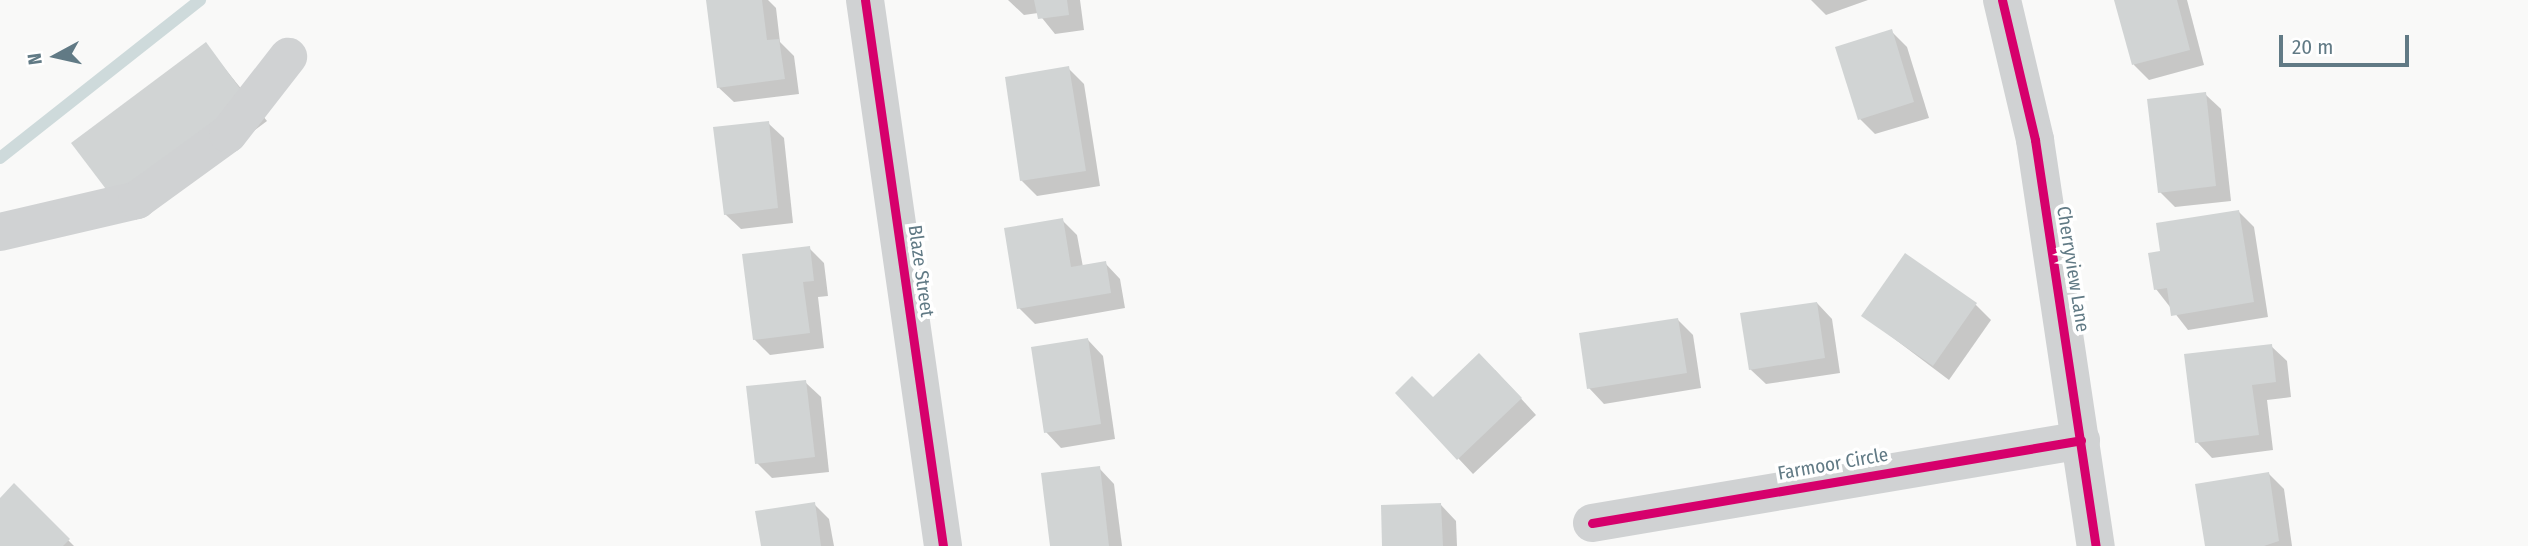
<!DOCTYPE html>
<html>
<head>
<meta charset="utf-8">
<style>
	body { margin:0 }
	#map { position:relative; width:2528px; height:546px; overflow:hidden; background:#f9f9f8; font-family:"Fira Sans Condensed",sans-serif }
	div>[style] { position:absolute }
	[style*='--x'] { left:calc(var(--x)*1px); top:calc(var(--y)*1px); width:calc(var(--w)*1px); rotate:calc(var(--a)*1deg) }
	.shadow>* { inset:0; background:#0003 }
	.stream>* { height:12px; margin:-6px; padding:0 6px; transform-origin:6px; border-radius:6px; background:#cedadb }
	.building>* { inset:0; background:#d1d4d4 }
	.minor>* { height:38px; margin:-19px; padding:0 19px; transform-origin:19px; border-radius:19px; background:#d0d2d3 }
	.cycleway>* { height:9px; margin:-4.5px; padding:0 4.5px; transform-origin:4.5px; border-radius:4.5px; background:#d6006c }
	span { translate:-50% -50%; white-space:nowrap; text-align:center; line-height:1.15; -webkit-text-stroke:7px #fff; paint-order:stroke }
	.street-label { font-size:19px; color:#617a85 }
	.north { position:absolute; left:21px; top:21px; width:70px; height:70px; -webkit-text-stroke:5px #fff; paint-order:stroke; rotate:262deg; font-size:19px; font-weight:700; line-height:28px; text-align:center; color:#617a85 }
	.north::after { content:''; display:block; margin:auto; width:24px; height:32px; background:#617a85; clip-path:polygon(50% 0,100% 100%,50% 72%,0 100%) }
	.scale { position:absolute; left:2279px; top:35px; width:130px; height:32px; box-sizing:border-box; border:4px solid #617a85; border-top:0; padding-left:9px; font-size:21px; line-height:24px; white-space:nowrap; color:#617a85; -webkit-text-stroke:5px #fff; paint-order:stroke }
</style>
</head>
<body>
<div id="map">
	<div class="shadow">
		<i style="clip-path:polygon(707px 0,768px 0,776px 8px,780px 42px,794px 56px,799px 94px,734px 102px,718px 87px)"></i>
		<i style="clip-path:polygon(1008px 0,1080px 0,1084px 30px,1055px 34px,1038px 13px,1024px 15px)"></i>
		<i style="clip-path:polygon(1811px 0,1868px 0,1826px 15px)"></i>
		<i style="clip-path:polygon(2116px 0,2187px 0,2204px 65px,2149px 80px,2134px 65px)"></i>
		<i style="clip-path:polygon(1891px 31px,1907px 47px,1929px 118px,1875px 134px,1860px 119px)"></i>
		<i style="clip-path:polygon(206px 45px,267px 121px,136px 220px)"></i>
		<i style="clip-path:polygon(1068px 68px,1084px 84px,1100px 186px,1037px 196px,1021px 180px)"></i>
		<i style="clip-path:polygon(2205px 94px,2221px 109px,2231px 201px,2175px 207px,2160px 192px)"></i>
		<i style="clip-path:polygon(768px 123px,784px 138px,793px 223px,741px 229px,725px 214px)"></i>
		<i style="clip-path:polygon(2239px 212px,2254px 227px,2268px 317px,2188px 330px,2156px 289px,2162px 252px)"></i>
		<i style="clip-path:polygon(1062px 220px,1077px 235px,1083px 267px,1105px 263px,1120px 279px,1125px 308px,1035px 324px,1019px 308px)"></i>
		<i style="clip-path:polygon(809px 248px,824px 263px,828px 296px,818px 297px,824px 348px,770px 355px,754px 339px)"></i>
		<i style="clip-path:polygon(1817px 303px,1832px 319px,1840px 373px,1766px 384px,1750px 369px)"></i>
		<i style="clip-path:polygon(1976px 305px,1991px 320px,1949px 380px,1864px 316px)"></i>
		<i style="clip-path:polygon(1677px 319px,1693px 335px,1701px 388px,1604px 404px,1589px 388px)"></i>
		<i style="clip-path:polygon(1088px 340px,1103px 356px,1115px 439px,1061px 448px,1046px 432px)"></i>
		<i style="clip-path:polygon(2271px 346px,2287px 361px,2291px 397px,2267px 400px,2273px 450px,2212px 458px,2197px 442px)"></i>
		<i style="clip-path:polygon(1495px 370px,1536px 415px,1473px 474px,1397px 393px,1433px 399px)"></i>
		<i style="clip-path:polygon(805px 382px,821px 397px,829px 472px,772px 478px,757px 463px)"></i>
		<i style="clip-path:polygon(1099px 468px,1114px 484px,1122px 546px,1051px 546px)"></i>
		<i style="clip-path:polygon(2268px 473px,2284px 489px,2292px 546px,2207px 546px)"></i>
		<i style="clip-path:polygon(14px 486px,74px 546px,0 546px,0 500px)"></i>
		<i style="clip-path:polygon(814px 504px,829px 519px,834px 546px,762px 546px)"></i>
		<i style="clip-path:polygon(1441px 505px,1456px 521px,1457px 546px,1384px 546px)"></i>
	</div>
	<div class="stream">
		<i style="--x:0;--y:158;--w:255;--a:-38.3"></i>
	</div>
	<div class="building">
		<i style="clip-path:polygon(706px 0,762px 0,767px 40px,779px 39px,785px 79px,717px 88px)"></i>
		<i style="clip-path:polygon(1034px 0,1067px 0,1069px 15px,1038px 19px)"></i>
		<i style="clip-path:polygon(2114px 0,2177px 0,2190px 50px,2132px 65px)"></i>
		<i style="clip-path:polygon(1892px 29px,1914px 102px,1858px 120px,1835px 47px)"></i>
		<i style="clip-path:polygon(206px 42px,249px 101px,115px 201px,71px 143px)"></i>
		<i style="clip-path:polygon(1069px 66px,1086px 171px,1020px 181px,1005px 77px)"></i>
		<i style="clip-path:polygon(2206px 92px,2216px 186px,2158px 193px,2147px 99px)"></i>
		<i style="clip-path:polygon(769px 121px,778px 208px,724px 215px,713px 127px)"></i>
		<i style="clip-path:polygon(2239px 210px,2254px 302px,2171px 316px,2167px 288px,2154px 290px,2148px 253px,2160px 251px,2156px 223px)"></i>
		<i style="clip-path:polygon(1063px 218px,1071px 267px,1106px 261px,1111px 293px,1017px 309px,1004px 228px)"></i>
		<i style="clip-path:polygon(810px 246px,814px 281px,803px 282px,810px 333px,753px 340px,742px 254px)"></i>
		<i style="clip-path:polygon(1905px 253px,1977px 303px,1933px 366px,1861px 316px)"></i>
		<i style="clip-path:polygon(1817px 302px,1825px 358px,1749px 370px,1740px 313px)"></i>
		<i style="clip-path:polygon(1678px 318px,1687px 373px,1587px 389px,1579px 333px)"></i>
		<i style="clip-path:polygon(1088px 338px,1101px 424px,1044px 433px,1031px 347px)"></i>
		<i style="clip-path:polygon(2272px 344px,2276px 382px,2252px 385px,2259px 435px,2195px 443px,2184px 354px)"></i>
		<i style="clip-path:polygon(1479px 353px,1522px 398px,1457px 460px,1395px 393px,1412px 376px,1433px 397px)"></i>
		<i style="clip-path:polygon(806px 380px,815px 457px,755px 464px,746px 386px)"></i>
		<i style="clip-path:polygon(1100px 466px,1109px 546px,1050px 546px,1041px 473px)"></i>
		<i style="clip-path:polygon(2269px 472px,2279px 541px,2264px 546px,2205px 546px,2195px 484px)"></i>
		<i style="clip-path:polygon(14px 483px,70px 539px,63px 546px,0 546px,0 498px)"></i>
		<i style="clip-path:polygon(815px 502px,821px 546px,761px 546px,755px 511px)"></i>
		<i style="clip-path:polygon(1441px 503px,1443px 546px,1382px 546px,1381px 505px)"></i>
	</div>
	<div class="minor">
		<i style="--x:865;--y:0;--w:552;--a:81.87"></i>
		<i style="--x:2002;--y:0;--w:144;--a:76.7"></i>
		<i style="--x:2035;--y:140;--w:411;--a:81.5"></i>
		<i style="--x:0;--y:232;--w:141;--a:-13.1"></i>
		<i style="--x:137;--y:200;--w:112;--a:-36"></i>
		<i style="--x:228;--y:134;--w:98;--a:-52.1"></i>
		<i style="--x:1592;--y:523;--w:496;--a:-9.6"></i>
	</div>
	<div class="cycleway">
		<i style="--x:865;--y:0;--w:552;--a:81.87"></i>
		<i style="--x:2002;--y:0;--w:144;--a:76.7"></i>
		<i style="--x:2035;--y:140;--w:411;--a:81.5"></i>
		<i style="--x:1592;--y:523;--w:496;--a:-9.6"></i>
	</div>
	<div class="street-label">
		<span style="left:2073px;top:269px;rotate:81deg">Cherryview Lane</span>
		<span style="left:921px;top:271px;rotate:82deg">Blaze Street</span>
		<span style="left:1833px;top:464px;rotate:-10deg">Farmoor Circle</span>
	</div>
	<div class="north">N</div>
	<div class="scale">20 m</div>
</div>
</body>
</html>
